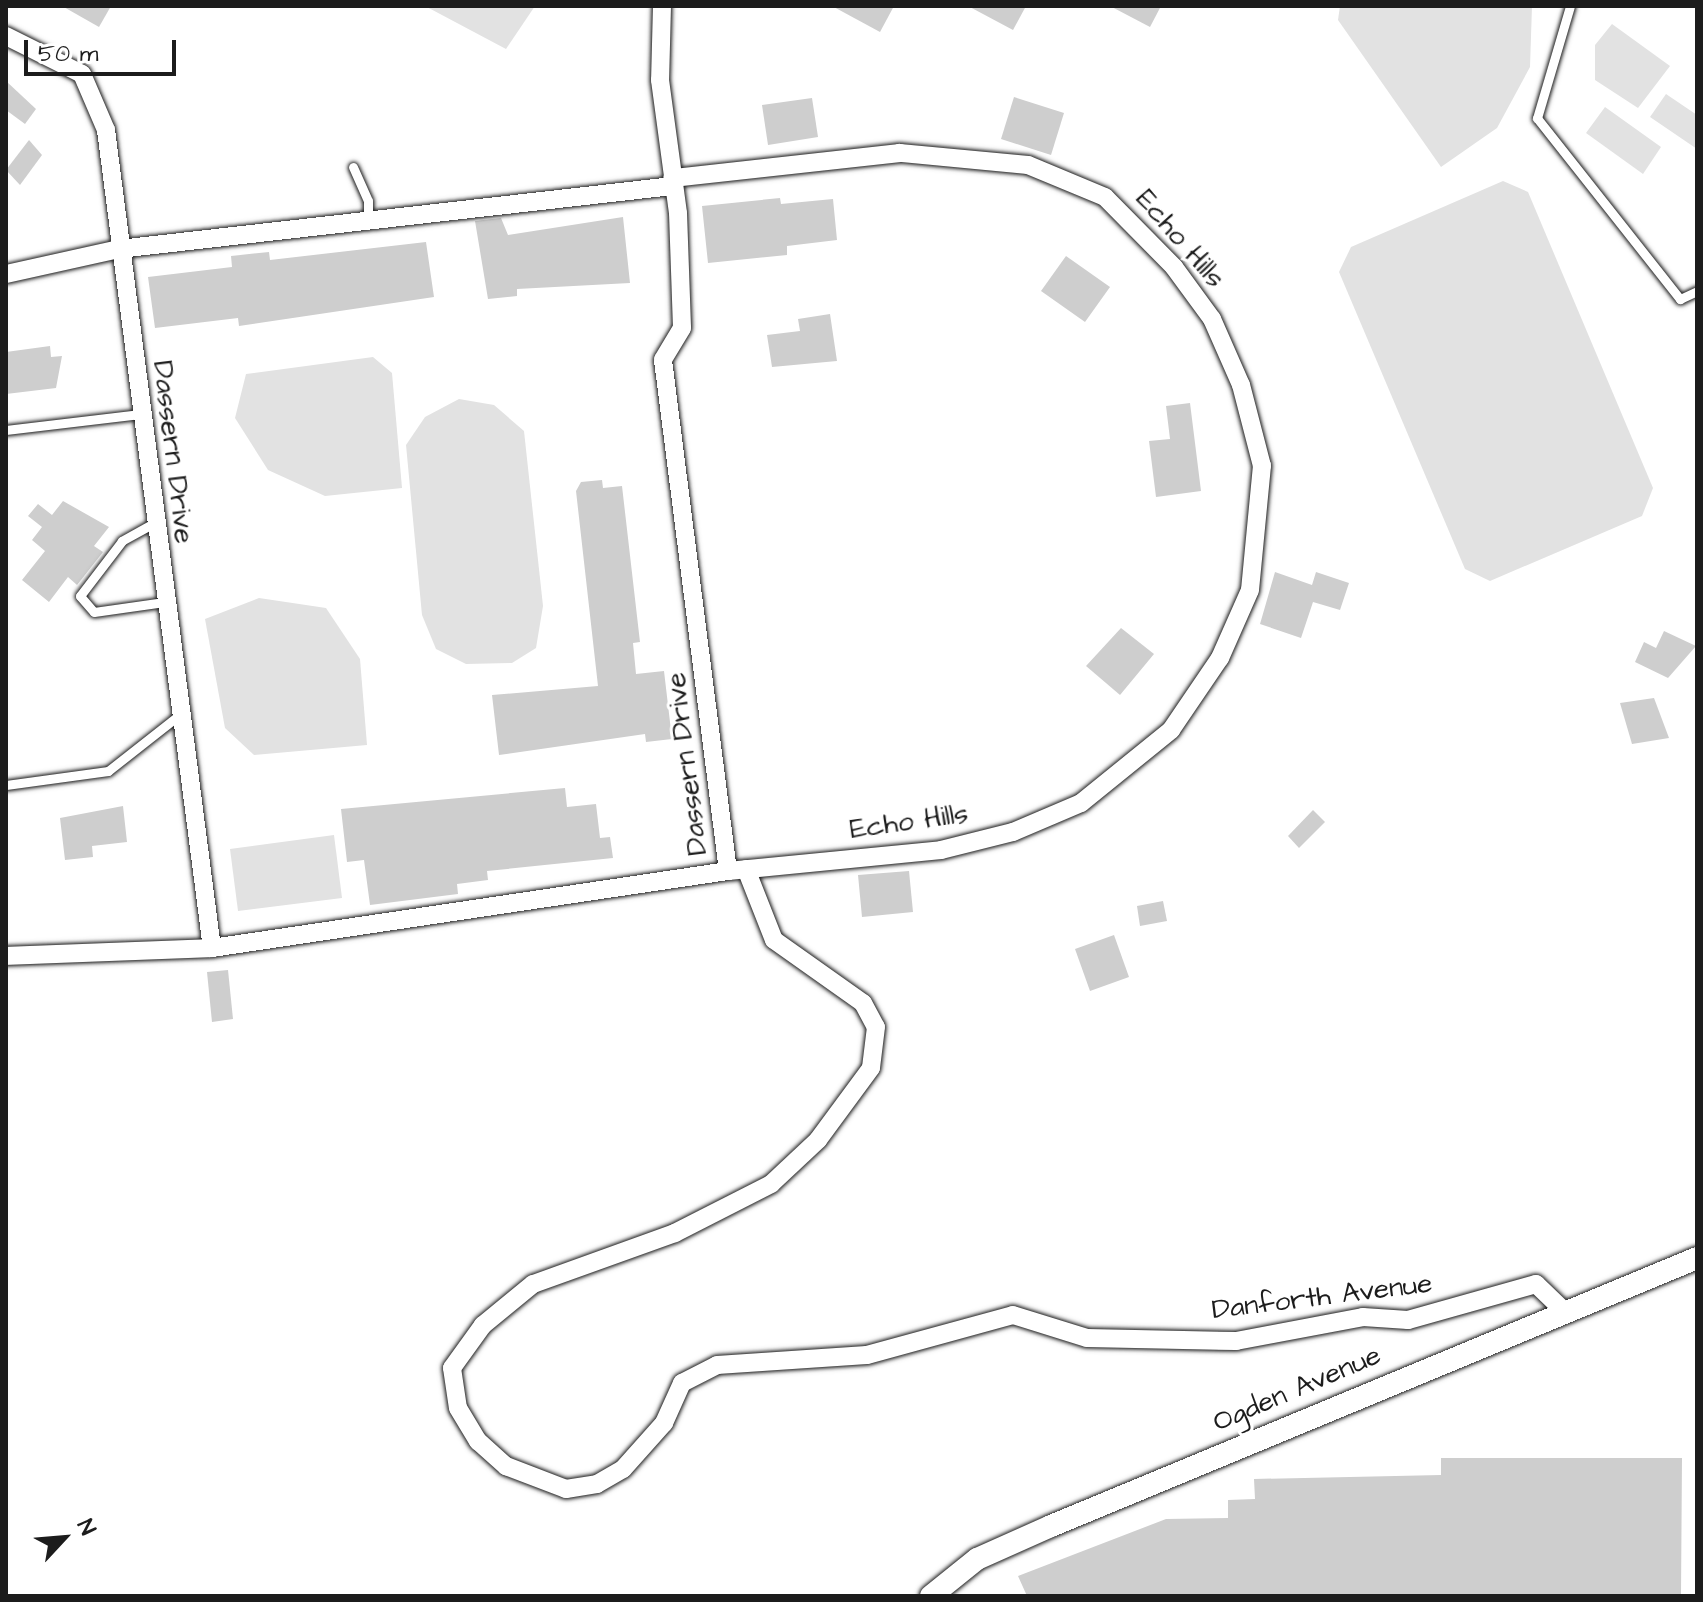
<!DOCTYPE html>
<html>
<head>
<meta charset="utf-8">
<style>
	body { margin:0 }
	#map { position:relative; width:1703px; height:1602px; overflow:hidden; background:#fff; font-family:"Architects Daughter",sans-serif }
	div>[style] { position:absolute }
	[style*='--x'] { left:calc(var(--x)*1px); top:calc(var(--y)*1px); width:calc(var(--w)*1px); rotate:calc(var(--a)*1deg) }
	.green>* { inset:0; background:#e2e2e2 }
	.building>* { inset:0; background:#cecece }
	.roads { filter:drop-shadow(0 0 2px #1c1c1c) drop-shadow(0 0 2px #1c1c1c) }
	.service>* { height:9px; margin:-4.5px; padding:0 4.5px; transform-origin:4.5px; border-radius:4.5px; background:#fff }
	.minor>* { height:18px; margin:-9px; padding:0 9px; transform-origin:9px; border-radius:9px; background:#fff }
	.tertiary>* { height:22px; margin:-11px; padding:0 11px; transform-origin:11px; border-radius:11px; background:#fff }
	span { translate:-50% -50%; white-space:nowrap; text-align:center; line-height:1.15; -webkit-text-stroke:6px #fff; paint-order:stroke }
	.street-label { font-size:28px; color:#1c1c1c }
	.frame { position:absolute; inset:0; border:8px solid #1c1c1c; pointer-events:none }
	.north { position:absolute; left:24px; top:1498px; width:80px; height:80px; -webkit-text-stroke:6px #fff; paint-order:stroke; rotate:64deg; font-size:22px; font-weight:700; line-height:32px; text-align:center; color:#1c1c1c }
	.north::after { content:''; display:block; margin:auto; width:28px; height:36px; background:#1c1c1c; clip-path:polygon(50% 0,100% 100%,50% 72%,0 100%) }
	.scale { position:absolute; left:24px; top:40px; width:152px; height:36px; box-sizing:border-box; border:4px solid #1c1c1c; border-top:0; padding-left:10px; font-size:24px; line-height:28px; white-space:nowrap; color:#1c1c1c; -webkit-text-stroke:6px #fff; paint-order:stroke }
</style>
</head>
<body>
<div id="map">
	<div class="green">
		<i style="clip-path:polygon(425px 6px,535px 6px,506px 49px)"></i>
		<i style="clip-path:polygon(1340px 6px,1532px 6px,1530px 67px,1497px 128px,1441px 167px,1338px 20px)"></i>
		<i style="clip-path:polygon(1612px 24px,1670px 66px,1638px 108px,1595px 80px,1595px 45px)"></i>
		<i style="clip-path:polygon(1666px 94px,1697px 115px,1697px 149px,1650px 117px)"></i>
		<i style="clip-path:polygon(1605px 107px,1661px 147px,1643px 174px,1586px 133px)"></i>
		<i style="clip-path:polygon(1503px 181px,1528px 192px,1653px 488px,1642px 516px,1490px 581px,1465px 569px,1339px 272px,1351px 247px)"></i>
		<i style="clip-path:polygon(373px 357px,392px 373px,402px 488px,325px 496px,268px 470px,235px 418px,246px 374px)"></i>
		<i style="clip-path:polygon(459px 399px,494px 405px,524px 431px,543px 606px,536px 648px,512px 663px,466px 664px,436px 649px,422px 615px,406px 445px,425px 417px)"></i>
		<i style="clip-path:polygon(259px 598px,326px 608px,360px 659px,367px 745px,254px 755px,225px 728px,205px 619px)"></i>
		<i style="clip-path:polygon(334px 835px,342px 898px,238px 911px,230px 849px)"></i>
	</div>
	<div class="building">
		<i style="clip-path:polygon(62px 6px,111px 6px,99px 27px)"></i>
		<i style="clip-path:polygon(832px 6px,894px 6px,880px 32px)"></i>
		<i style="clip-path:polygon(968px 6px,1026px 6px,1013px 30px)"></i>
		<i style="clip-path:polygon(1110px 6px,1161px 6px,1150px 27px)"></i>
		<i style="clip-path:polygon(6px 81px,36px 109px,25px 124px,6px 110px)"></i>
		<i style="clip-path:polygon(1014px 97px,1064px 113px,1051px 155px,1001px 139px)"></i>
		<i style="clip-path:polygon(812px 98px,818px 137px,768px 145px,762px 105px)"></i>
		<i style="clip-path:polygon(29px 140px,42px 155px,20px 185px,6px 170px)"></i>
		<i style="clip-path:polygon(780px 198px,781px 204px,833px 199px,837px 240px,787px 246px,787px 255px,708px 263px,702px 206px)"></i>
		<i style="clip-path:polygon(623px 217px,630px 283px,517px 289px,517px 296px,488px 299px,475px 221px,501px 218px,508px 235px)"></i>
		<i style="clip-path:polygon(426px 242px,434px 297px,239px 326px,238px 318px,155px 328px,148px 277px,232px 267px,231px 256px,269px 252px,270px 260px)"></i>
		<i style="clip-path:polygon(1066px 256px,1110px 287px,1085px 322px,1041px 291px)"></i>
		<i style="clip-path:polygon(830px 314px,837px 361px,772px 367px,767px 335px,800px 331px,798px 319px)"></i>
		<i style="clip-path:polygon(50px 346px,51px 357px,62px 356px,56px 388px,6px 394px,6px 352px)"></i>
		<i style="clip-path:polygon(1190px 403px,1201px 491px,1156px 497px,1149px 441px,1170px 439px,1166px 406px)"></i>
		<i style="clip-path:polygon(602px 480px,603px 488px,622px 486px,640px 642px,633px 643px,636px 674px,664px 671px,672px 739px,646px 742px,645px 734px,499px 755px,492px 695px,598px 686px,576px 491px,581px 482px)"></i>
		<i style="clip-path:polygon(63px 501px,109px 527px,94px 546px,103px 552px,77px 585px,68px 577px,49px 602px,22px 580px,45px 551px,32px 540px,42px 527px,28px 516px,38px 504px,52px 515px)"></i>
		<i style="clip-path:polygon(1275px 572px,1312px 585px,1316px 572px,1349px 583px,1340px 610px,1313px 602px,1301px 638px,1260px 624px)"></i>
		<i style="clip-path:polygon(1121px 628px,1154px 654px,1120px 695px,1086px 666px)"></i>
		<i style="clip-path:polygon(1664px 631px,1696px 646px,1668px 678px,1635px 662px,1644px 642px,1656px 648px)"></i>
		<i style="clip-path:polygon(1654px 698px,1669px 738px,1632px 744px,1620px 703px)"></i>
		<i style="clip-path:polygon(565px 788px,567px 807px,596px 804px,600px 838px,610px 837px,613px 858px,487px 871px,488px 880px,457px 884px,458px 894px,370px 905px,364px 860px,347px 862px,341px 809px)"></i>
		<i style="clip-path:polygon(123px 806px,127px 842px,92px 846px,93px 857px,65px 860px,60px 818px)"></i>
		<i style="clip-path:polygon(1313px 810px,1325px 822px,1299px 848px,1288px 836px)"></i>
		<i style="clip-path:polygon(909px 871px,913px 912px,862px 917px,858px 875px)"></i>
		<i style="clip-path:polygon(1163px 901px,1167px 921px,1140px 926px,1137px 906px)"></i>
		<i style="clip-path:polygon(1114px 935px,1129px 977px,1090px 991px,1075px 949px)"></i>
		<i style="clip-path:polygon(228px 970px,233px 1019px,212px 1022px,207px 972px)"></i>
		<i style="clip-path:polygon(1441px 1458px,1682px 1458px,1681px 1596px,1027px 1596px,1018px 1576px,1166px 1519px,1228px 1518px,1228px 1500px,1255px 1499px,1254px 1479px,1441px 1475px)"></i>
	</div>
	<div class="roads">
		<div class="service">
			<i style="--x:1570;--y:6;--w:117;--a:106.4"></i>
			<i style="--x:1537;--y:118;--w:231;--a:51.7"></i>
			<i style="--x:1680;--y:299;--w:19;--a:-25"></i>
			<i style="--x:353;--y:167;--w:37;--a:66"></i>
			<i style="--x:368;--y:201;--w:22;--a:90"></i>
			<i style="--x:6;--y:430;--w:135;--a:-6.8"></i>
			<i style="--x:154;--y:523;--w:37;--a:151"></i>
			<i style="--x:122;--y:541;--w:69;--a:127.4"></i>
			<i style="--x:80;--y:596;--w:21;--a:49"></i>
			<i style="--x:94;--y:612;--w:71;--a:-8.1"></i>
			<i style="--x:6;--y:785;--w:103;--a:-7.8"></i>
			<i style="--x:108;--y:771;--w:89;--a:-38.2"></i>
		</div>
		<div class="minor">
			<i style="--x:662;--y:6;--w:74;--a:91.5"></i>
			<i style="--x:660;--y:80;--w:134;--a:82.3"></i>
			<i style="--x:678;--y:213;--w:115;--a:88"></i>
			<i style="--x:682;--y:328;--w:37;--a:121"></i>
			<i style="--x:663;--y:360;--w:515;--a:82.75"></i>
			<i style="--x:6;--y:36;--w:85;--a:26.6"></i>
			<i style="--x:82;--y:74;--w:61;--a:66.8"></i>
			<i style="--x:106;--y:130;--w:825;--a:82.62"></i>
			<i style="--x:6;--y:274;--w:116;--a:-12.5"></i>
			<i style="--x:119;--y:249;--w:558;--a:-6.49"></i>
			<i style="--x:746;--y:869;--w:76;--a:68.5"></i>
			<i style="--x:774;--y:940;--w:109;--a:35.3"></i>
			<i style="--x:863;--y:1003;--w:27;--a:62"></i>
			<i style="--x:876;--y:1027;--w:41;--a:97"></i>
			<i style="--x:871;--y:1068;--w:89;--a:126.4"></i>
			<i style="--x:818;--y:1140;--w:64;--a:136.9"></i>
			<i style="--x:771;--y:1184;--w:108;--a:153"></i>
			<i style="--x:675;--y:1233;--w:151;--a:160.2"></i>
			<i style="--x:533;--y:1284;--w:65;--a:140.6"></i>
			<i style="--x:483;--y:1325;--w:53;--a:125.8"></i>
			<i style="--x:452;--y:1368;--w:40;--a:81.5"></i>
			<i style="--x:458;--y:1408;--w:39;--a:59"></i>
			<i style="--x:478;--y:1441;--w:38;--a:42"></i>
			<i style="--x:506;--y:1466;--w:64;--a:21"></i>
			<i style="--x:566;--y:1489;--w:31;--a:-9"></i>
			<i style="--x:597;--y:1484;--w:30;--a:-30"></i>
			<i style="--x:623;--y:1469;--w:62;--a:-48.3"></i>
			<i style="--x:664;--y:1423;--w:44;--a:-65.8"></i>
			<i style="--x:682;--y:1383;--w:39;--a:-27"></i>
			<i style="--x:717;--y:1365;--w:150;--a:-3.8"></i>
			<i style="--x:867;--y:1355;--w:151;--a:-15.3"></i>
			<i style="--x:1013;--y:1315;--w:77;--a:17.3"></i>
			<i style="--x:1087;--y:1338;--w:149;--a:1.2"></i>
			<i style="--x:1236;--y:1341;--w:129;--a:-10.7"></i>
			<i style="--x:1363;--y:1317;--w:45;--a:3.8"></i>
			<i style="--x:1408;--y:1320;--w:133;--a:-15.7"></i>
			<i style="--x:1536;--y:1284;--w:39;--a:44"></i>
			<i style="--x:6;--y:956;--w:206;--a:-2.2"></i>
			<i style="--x:212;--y:948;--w:522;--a:-8.49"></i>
			<i style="--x:728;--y:871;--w:214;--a:-5.6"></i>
			<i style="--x:941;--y:850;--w:74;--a:-14"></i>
			<i style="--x:1013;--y:832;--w:74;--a:-23.1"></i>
			<i style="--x:1081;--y:803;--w:116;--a:-39"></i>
			<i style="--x:1171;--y:730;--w:87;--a:-55.8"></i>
			<i style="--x:1220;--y:658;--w:74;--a:-66.2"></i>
			<i style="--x:1250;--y:590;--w:125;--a:-84.5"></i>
			<i style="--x:1262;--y:466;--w:84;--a:-104.5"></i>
			<i style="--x:1241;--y:385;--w:72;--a:-113.7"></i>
			<i style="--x:1212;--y:319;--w:64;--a:-126.2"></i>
			<i style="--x:1174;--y:267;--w:98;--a:-134.6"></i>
			<i style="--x:1105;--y:197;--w:83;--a:-157.4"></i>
			<i style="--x:1028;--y:165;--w:129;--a:-174.6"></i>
			<i style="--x:900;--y:153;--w:229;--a:173.7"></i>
		</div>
		<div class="tertiary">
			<i style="--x:931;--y:1596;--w:59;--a:-38.8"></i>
			<i style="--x:977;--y:1559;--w:81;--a:-24"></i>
			<i style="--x:1051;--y:1526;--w:699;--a:-22.53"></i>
		</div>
	</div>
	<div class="street-label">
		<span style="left:1180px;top:239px;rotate:49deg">Echo Hills</span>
		<span style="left:173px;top:452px;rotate:83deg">Dassern Drive</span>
		<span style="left:687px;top:764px;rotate:-97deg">Dassern Drive</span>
		<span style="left:909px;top:822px;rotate:-8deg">Echo Hills</span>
		<span style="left:1322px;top:1297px;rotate:-7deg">Danforth Avenue</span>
		<span style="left:1297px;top:1389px;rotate:-23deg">Ogden Avenue</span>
	</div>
	<div class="frame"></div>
	<div class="north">N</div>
	<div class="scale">50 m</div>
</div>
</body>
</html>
